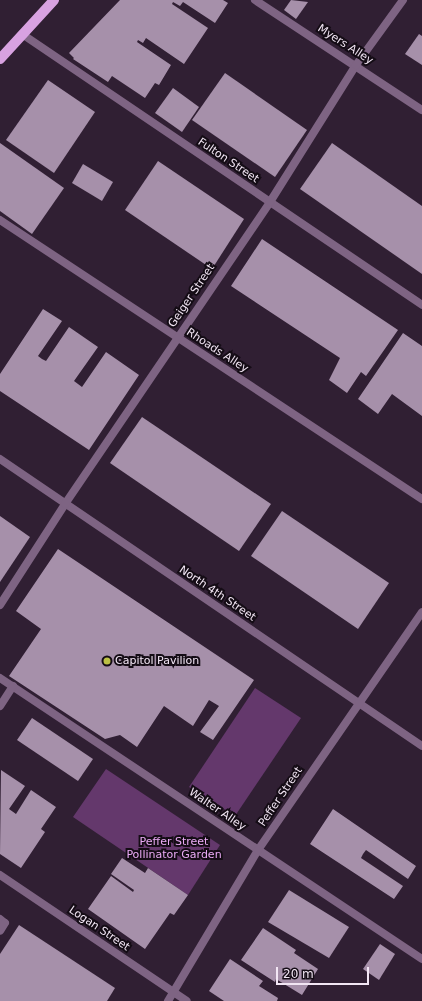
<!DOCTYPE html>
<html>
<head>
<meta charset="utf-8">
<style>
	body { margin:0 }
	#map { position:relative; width:422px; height:1001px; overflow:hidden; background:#301f33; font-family:"DejaVu Sans",sans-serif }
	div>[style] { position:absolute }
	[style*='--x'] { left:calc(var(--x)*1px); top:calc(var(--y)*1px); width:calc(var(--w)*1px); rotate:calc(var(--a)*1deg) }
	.green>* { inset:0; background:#64386c }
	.building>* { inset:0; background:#a690aa }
	.lane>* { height:8px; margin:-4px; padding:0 4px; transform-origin:4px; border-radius:4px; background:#7e6483 }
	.street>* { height:8px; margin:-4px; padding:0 4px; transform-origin:4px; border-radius:4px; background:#7e6483 }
	.primary>* { height:10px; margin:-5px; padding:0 5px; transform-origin:5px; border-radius:5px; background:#d8a2e1 }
	.dots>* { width:11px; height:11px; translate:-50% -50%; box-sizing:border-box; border:2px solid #140c15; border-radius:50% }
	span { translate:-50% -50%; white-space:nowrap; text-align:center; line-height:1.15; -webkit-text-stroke:4px #140c15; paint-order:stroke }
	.street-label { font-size:11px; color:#f2e6f4 }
	.poi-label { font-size:11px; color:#f2e6f4 }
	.left { translate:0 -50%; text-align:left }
	.park-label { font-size:11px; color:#ebabf6 }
	.scale { position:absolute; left:276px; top:967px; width:93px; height:18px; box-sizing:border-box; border:2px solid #f2e6f4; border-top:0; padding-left:5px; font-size:12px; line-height:14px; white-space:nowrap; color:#f2e6f4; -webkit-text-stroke:3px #140c15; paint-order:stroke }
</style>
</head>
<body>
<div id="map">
	<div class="green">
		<i style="clip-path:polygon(255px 688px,301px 718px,235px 816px,189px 787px)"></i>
		<i style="clip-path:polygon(106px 769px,220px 845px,188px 895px,73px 817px)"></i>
	</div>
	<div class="building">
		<i style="clip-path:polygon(120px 0,223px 0,228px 3px,215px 23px,183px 2px,180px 6px,173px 2px,172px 4px,208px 28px,184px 64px,146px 38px,143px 43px,138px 40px,137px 42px,171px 65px,159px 85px,155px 83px,145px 98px,112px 76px,108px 82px,73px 59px,74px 58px,69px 53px)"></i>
		<i style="clip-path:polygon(291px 0,308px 2px,296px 19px,284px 10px)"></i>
		<i style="clip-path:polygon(419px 34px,422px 36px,422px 65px,405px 54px)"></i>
		<i style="clip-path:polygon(225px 73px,307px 130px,275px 177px,192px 120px)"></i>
		<i style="clip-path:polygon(48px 80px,95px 112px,54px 173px,6px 140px)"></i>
		<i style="clip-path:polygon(173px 88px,199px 107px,182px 132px,155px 113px)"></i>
		<i style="clip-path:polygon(0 143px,64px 188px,32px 234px,0 211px)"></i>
		<i style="clip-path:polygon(332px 143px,422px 206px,422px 274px,300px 189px)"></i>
		<i style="clip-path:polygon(158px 161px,244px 219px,212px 269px,125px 210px)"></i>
		<i style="clip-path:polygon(83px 164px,113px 182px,102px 201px,72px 183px)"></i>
		<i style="clip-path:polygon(262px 239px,398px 330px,366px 376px,361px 372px,347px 393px,329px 380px,340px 358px,231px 286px)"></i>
		<i style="clip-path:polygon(43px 309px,62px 321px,38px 356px,42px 359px,46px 361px,69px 327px,98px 347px,74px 381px,82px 387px,106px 352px,139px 375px,89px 450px,0 391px,0 374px)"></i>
		<i style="clip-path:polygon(403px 333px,422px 346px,422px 416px,392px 394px,378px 414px,358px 399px)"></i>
		<i style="clip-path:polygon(142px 417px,271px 504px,239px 551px,110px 463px)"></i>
		<i style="clip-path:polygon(282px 511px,389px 583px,358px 629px,251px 556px)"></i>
		<i style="clip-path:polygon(0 516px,30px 537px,0 582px)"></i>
		<i style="clip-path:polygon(58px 549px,254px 680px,213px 740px,200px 732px,219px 706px,209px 700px,193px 726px,164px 706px,137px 747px,120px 735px,105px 739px,9px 676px,41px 629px,16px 611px)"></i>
		<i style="clip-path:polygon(32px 718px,93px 759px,78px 781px,17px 740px)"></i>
		<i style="clip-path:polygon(1px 770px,25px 786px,9px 809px,16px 814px,31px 790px,56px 807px,41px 829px,45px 832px,21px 868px,0 854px)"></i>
		<i style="clip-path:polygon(333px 809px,416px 866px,408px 879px,366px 850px,363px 854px,361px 858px,403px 886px,394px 899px,310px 844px)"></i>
		<i style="clip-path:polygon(122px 858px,145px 873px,148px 868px,188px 895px,174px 915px,170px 913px,145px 949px,88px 909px,111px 876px,133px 892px,134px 890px,111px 874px)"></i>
		<i style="clip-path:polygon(289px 890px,349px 927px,329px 958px,268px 922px)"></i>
		<i style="clip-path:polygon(19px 925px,115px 988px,107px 1001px,0 1001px,0 954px)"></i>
		<i style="clip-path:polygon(263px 928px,296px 950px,294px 953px,318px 969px,302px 995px,276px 979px,275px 982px,241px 960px)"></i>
		<i style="clip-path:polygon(380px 944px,395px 954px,379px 980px,363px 969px)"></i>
		<i style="clip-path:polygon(230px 959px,263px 981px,259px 986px,278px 998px,277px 1001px,224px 1001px,209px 991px)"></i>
	</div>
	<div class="lane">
		<i style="--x:255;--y:0;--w:200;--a:33.4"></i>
		<i style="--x:0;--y:220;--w:506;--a:33.47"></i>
		<i style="--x:0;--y:678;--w:507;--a:33.66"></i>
		<i style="--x:0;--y:706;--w:24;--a:-57"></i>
		<i style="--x:0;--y:919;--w:6;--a:39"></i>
		<i style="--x:5;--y:923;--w:9;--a:122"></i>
	</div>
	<div class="street">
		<i style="--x:22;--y:34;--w:483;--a:34.1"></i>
		<i style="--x:0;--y:459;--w:510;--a:34.22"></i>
		<i style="--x:0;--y:605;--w:120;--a:-57.2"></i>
		<i style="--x:65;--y:504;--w:365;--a:-55.8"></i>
		<i style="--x:270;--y:202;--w:162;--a:-57.9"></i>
		<i style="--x:356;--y:65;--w:80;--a:-54.1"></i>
		<i style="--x:0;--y:875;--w:225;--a:34"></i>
		<i style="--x:168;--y:1001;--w:176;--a:-59.2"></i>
		<i style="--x:258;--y:850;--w:289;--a:-55.4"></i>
	</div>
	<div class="primary">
		<i style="--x:0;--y:59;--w:80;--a:-47.5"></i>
	</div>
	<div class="dots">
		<i style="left:107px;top:661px;background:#bbc044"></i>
	</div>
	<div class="street-label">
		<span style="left:345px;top:45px;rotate:33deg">Myers Alley</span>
		<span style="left:228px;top:161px;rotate:34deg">Fulton Street</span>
		<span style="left:192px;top:296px;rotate:-56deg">Geiger Street</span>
		<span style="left:217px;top:351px;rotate:33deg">Rhoads Alley</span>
		<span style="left:217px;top:594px;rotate:34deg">North 4th Street</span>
		<span style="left:281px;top:797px;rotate:-56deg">Peffer Street</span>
		<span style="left:217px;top:810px;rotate:34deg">Walter Alley</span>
		<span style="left:99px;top:929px;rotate:34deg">Logan Street</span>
	</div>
	<div class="poi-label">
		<span class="left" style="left:115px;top:661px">Capitol Pavilion</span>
	</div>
	<div class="park-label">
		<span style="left:174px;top:849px">Peffer Street<br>Pollinator Garden</span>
	</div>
	<div class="scale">20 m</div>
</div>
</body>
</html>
